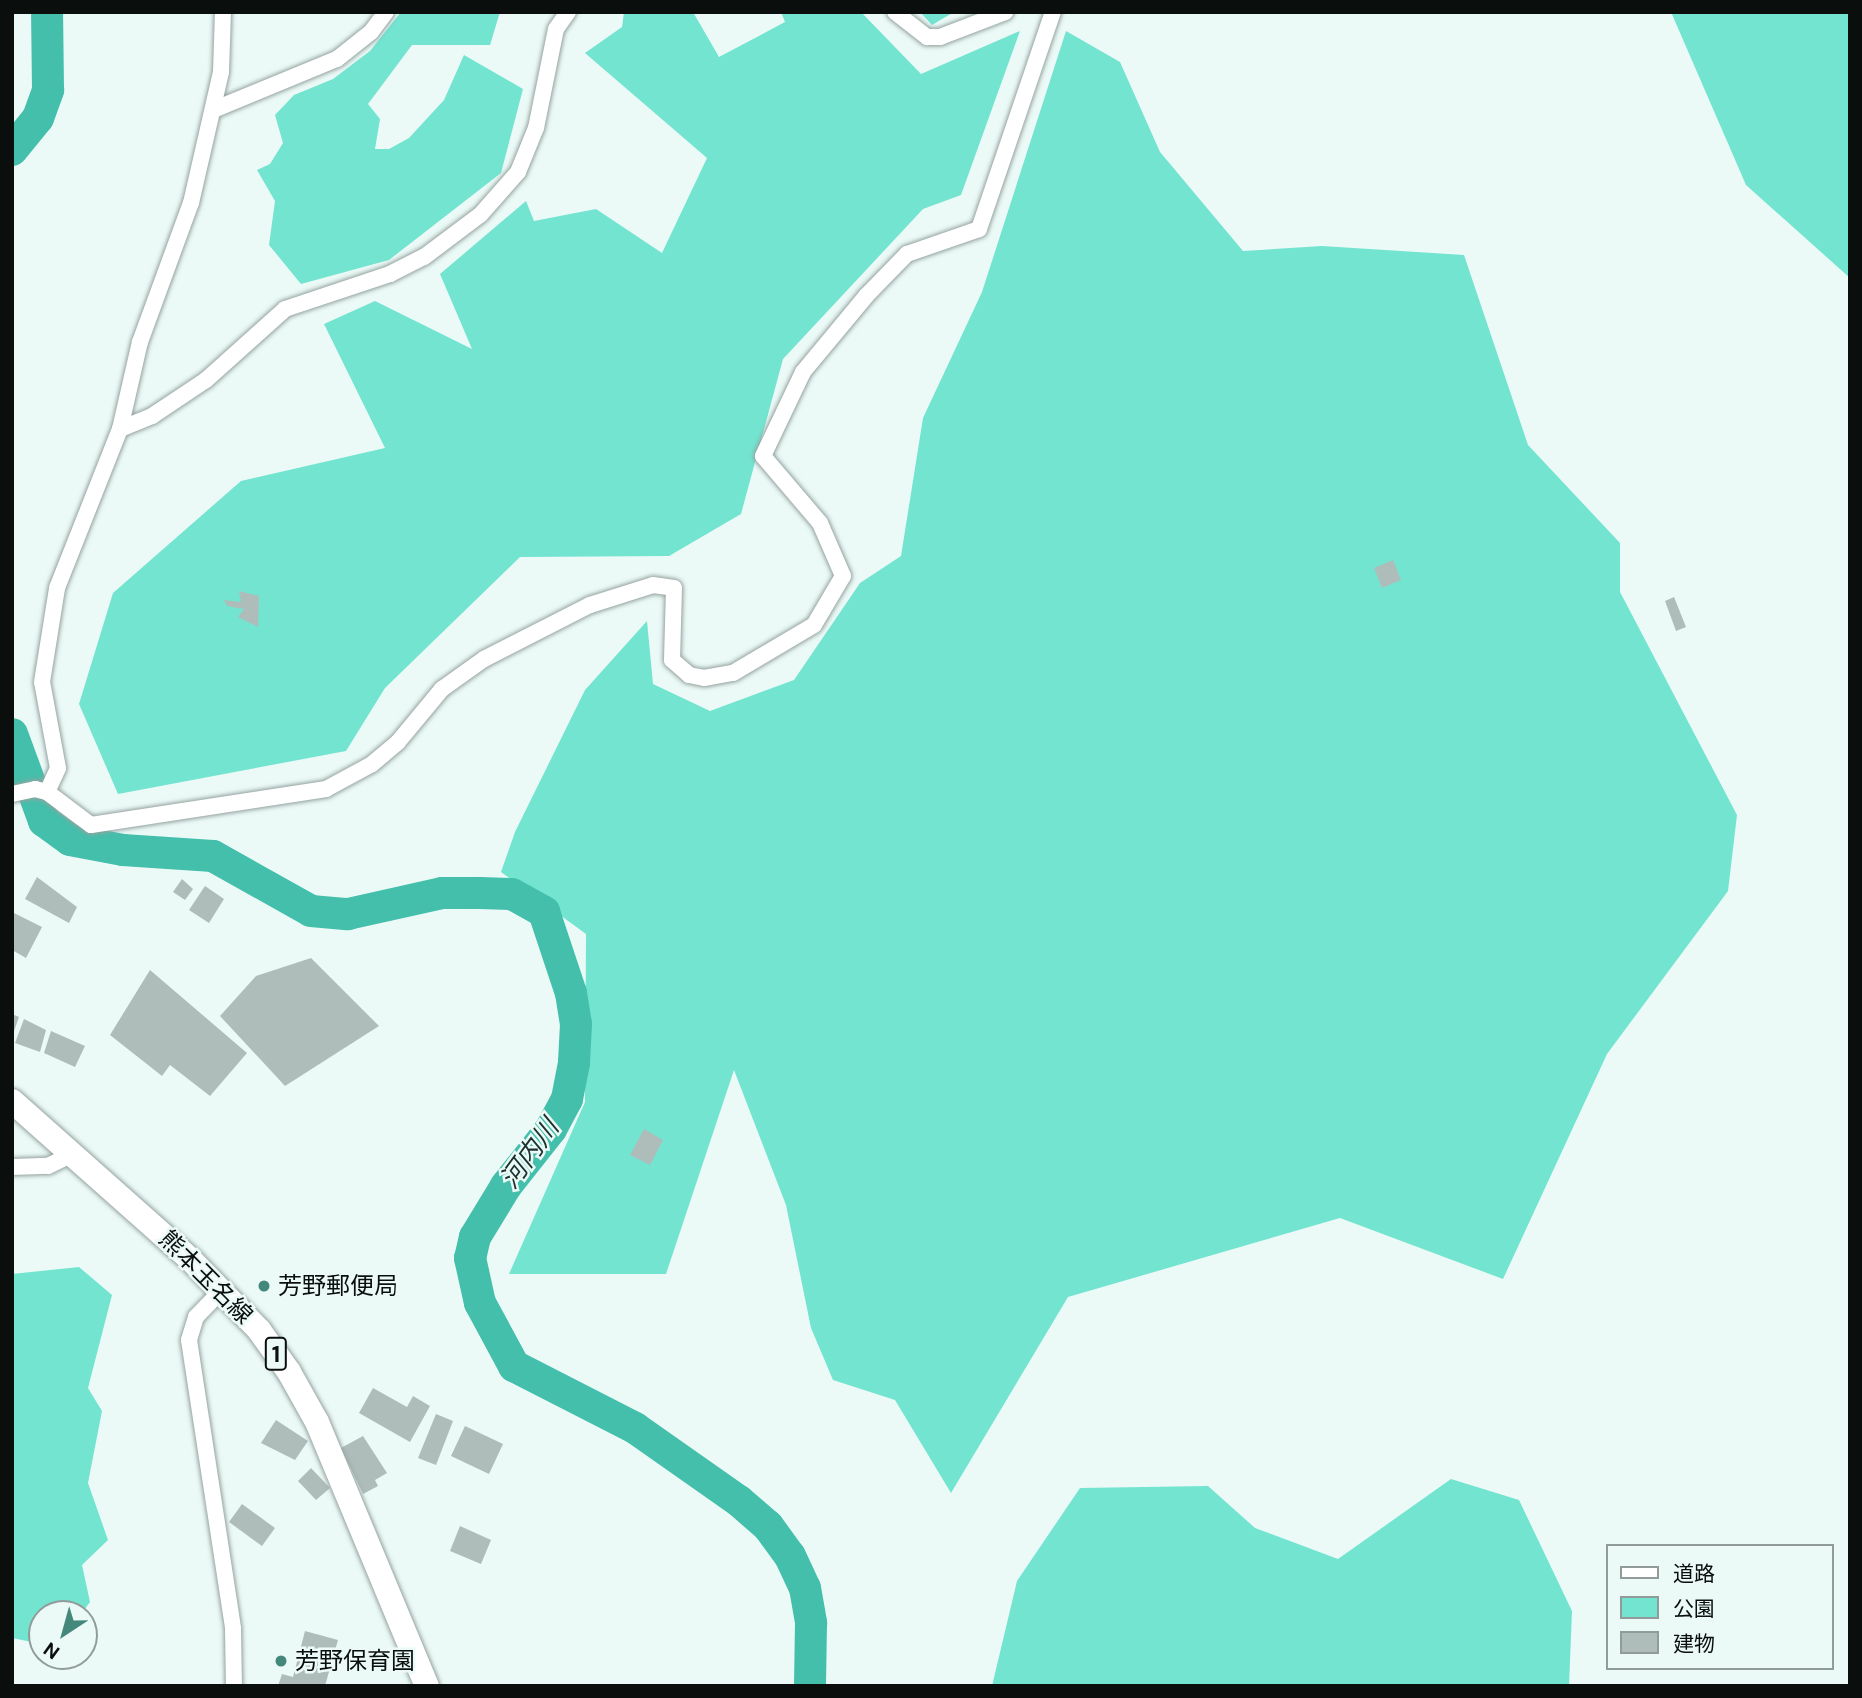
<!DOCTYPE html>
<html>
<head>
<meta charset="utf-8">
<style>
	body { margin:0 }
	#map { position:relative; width:1862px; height:1698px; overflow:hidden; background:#ebfaf7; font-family:"DM Sans","Noto Sans JP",sans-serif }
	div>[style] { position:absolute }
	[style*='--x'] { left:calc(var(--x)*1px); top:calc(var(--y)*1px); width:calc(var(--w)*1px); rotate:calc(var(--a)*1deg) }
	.green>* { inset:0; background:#72e4d0 }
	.river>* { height:32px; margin:-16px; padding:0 16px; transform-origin:16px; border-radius:16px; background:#43bfab }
	.building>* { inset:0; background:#aebdba }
	.roads { filter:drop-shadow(0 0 2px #95a3a0) drop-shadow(0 0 2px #95a3a0) }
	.minor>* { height:16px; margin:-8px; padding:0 8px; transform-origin:8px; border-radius:8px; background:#fff }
	.primary>* { height:24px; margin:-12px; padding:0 12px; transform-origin:12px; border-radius:12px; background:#fff }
	.dots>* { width:19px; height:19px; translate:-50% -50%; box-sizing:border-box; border:4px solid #ebfaf7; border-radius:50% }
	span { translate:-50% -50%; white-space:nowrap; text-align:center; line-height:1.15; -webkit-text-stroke:5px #ebfaf7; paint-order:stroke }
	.shield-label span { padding:2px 5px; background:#ebfaf7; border:2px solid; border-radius:5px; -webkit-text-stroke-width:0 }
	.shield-label { font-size:23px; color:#0a0f0e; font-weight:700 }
	.street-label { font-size:24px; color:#0a0f0e }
	.poi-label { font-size:24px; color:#0a0f0e }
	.left { translate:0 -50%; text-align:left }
	.water-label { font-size:26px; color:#1c312d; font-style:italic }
	.frame { position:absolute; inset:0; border:14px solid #0a0f0e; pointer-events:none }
	.legend { position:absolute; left:1606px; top:1544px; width:228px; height:126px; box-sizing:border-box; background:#ebfaf7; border:2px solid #919c9a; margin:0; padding:9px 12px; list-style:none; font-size:21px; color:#0a0f0e }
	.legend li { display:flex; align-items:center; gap:14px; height:35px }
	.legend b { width:35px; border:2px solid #919c9a }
	.north { position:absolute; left:28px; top:1600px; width:70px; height:70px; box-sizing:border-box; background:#ebfaf7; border:2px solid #919c9a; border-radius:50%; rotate:216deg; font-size:19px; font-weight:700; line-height:28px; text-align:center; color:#0a0f0e }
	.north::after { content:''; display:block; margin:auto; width:24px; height:32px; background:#44887c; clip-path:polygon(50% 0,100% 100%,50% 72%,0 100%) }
</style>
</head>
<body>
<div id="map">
	<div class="green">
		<i style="clip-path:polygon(401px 12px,500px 12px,490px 45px,412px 45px,368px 104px,380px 119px,375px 149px,389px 149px,409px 138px,444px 100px,464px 55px,523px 89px,501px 173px,389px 260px,301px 284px,269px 245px,275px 201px,257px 170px,270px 164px,283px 143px,275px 115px,294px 95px,333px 79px,370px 51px)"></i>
		<i style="clip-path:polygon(624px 12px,693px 12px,719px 57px,785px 22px,781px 12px,861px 12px,921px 74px,1020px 31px,961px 195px,923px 209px,783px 359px,741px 514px,669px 556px,520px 557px,385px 688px,346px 751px,118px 794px,79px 704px,113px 593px,241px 481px,385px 448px,324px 324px,375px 301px,472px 349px,440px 274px,526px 201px,534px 221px,596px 209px,662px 253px,707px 158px,585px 53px,622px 27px)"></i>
		<i style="clip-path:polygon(920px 12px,954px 12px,932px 25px)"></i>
		<i style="clip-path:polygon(1671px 12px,1850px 12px,1850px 278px,1746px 185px)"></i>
		<i style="clip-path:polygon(1066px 31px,1120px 62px,1160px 152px,1243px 251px,1322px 246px,1464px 255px,1528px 445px,1620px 543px,1620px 592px,1737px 815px,1728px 891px,1607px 1054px,1503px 1279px,1340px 1218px,1068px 1297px,951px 1493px,895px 1400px,833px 1380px,811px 1328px,786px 1205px,734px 1070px,666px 1274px,509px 1274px,585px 1102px,586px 934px,501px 872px,515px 832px,585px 690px,647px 621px,653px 684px,710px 711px,794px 680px,860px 583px,901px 556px,923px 418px,982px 292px)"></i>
		<i style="clip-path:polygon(79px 1267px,112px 1295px,88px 1388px,102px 1411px,88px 1483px,108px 1540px,82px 1565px,90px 1602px,81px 1614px,42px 1614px,42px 1644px,12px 1638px,12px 1274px)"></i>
		<i style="clip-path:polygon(1451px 1479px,1519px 1500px,1572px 1611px,1569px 1686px,992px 1686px,1017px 1581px,1080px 1488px,1208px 1486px,1255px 1528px,1338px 1559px)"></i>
	</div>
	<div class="river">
		<i style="--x:12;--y:150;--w:41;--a:-50.9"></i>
		<i style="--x:38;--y:118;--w:30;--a:-70"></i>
		<i style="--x:48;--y:90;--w:78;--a:-90.7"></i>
		<i style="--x:12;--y:734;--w:93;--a:69.8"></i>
		<i style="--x:44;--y:821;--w:32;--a:36"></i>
		<i style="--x:70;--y:840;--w:54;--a:10.7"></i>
		<i style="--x:123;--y:850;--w:90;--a:3.8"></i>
		<i style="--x:213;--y:856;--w:112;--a:29.3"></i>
		<i style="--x:311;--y:911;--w:37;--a:5"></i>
		<i style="--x:348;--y:914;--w:96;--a:-12.6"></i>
		<i style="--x:442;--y:893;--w:38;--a:0"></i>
		<i style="--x:480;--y:893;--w:32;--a:2"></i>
		<i style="--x:512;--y:894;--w:37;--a:29"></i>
		<i style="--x:544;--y:912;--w:85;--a:71.6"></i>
		<i style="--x:571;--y:993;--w:31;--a:81"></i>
		<i style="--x:576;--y:1024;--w:39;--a:93"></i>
		<i style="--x:574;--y:1063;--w:37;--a:101"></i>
		<i style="--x:567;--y:1099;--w:34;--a:118"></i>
		<i style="--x:551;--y:1129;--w:73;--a:128.3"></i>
		<i style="--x:506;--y:1186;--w:60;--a:121.3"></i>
		<i style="--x:475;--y:1237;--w:22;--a:103"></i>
		<i style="--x:470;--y:1258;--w:46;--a:77.5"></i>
		<i style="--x:480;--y:1303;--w:72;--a:61.6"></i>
		<i style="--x:514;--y:1366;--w:136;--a:27.1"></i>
		<i style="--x:635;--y:1428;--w:127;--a:35.1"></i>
		<i style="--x:739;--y:1501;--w:38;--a:41"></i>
		<i style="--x:768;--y:1526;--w:37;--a:54"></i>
		<i style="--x:790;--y:1556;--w:35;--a:65"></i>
		<i style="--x:805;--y:1588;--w:36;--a:80"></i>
		<i style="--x:811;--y:1623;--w:63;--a:90.9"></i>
	</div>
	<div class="building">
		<i style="clip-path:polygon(1393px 560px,1401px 580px,1382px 588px,1374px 568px)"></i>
		<i style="clip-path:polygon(239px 591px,259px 596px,258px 627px,238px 617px,244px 609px,227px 606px,224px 600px,241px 602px)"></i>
		<i style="clip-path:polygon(1674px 597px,1686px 627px,1676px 631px,1665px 601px)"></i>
		<i style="clip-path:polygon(37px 877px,77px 907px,69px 923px,25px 899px)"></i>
		<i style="clip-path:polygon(182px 879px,193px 889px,185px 900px,173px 892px)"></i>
		<i style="clip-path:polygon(205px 886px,224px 899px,209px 923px,189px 910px)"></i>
		<i style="clip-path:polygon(12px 912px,42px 927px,26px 958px,12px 950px)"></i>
		<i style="clip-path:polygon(311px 958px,379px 1026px,285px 1086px,220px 1016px,256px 976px)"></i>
		<i style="clip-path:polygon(150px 970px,247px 1053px,210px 1096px,170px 1065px,162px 1076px,110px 1035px)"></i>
		<i style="clip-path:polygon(12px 1014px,19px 1017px,13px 1034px,12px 1034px)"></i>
		<i style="clip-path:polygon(24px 1019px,46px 1030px,40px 1052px,15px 1043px)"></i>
		<i style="clip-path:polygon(51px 1031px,85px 1046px,75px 1067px,44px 1053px)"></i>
		<i style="clip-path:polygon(644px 1129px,663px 1140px,650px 1165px,630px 1155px)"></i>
		<i style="clip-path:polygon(373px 1388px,407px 1407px,413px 1396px,430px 1406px,410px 1442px,359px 1413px)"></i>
		<i style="clip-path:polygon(436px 1414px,453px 1421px,436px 1465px,418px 1458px)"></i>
		<i style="clip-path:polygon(276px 1420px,308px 1441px,295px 1460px,261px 1443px)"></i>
		<i style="clip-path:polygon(465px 1426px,503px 1444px,489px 1474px,451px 1456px)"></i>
		<i style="clip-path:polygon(363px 1436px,387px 1473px,375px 1480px,378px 1486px,363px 1494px,341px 1448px)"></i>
		<i style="clip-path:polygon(311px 1468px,330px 1488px,316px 1500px,298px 1481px)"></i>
		<i style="clip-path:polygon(242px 1504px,275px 1528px,262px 1546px,229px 1522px)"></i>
		<i style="clip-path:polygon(460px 1526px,491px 1540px,481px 1564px,450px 1551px)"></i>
		<i style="clip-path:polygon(305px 1631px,338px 1640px,325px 1686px,278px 1686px,282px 1674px,293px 1677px)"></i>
	</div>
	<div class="roads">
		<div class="minor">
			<i style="--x:895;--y:12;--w:41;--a:38"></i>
			<i style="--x:927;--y:37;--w:13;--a:0"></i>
			<i style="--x:940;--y:37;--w:70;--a:-21"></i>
			<i style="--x:213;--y:110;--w:134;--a:-22.4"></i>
			<i style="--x:337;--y:59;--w:43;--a:-38.5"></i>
			<i style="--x:371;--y:32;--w:25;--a:-53"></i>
			<i style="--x:120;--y:429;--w:35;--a:-22"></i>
			<i style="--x:152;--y:416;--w:65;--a:-33.7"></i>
			<i style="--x:206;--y:380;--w:106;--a:-41.9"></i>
			<i style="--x:285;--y:309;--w:111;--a:-18.4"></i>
			<i style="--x:390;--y:274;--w:38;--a:-27"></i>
			<i style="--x:424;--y:257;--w:71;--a:-37"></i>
			<i style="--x:481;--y:214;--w:56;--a:-48.6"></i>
			<i style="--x:518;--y:172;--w:48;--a:-67.8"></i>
			<i style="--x:536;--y:128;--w:101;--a:-78.6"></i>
			<i style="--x:556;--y:29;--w:21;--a:-55"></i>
			<i style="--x:47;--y:792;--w:26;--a:-65"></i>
			<i style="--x:58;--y:768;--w:87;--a:-100.5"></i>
			<i style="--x:42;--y:682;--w:95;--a:-80.9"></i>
			<i style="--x:57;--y:588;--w:171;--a:-68.4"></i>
			<i style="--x:120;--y:429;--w:89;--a:-77.1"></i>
			<i style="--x:140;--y:342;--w:148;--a:-69.9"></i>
			<i style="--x:191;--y:203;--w:134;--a:-77.1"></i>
			<i style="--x:221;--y:72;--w:60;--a:-88.1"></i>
			<i style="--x:12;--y:794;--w:24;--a:-12"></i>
			<i style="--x:35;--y:789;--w:12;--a:14"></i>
			<i style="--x:47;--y:792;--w:55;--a:36.9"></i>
			<i style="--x:91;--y:825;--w:238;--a:-8.7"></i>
			<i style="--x:326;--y:789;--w:52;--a:-28.5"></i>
			<i style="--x:372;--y:764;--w:34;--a:-40"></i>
			<i style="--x:398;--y:742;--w:69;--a:-50.3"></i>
			<i style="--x:442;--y:689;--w:52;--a:-35.5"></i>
			<i style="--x:484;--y:659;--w:119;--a:-27"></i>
			<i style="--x:590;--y:605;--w:66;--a:-17.6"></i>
			<i style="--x:653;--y:585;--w:21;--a:8"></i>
			<i style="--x:674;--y:588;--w:72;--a:91.6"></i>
			<i style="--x:672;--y:660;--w:23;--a:41"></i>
			<i style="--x:689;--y:675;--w:15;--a:11"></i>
			<i style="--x:704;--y:678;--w:29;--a:-10"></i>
			<i style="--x:733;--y:673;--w:94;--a:-30.7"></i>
			<i style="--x:814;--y:625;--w:57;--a:-59.4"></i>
			<i style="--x:843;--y:576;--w:58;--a:-113.5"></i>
			<i style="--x:820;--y:523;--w:88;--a:-130.4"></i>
			<i style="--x:763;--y:456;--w:93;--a:-64.5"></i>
			<i style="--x:803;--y:372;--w:99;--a:-50.3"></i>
			<i style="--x:866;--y:296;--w:59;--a:-45.7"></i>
			<i style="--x:907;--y:254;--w:76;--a:-19.1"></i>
			<i style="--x:979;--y:229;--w:229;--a:-71.2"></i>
			<i style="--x:12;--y:1167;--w:36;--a:-2"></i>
			<i style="--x:48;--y:1166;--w:28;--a:-26"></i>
			<i style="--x:221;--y:1291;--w:36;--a:134"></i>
			<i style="--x:196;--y:1317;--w:24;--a:107"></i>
			<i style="--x:189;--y:1340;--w:292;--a:81.3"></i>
			<i style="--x:233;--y:1629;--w:57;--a:89"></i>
		</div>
		<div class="primary">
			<i style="--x:12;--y:1101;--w:239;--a:41.6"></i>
			<i style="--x:191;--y:1260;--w:98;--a:45.8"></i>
			<i style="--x:259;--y:1330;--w:52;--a:54.5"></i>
			<i style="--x:289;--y:1372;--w:57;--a:60.8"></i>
			<i style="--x:317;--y:1422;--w:286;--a:67.4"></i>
		</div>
	</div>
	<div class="dots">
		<i style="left:264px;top:1286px;background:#44887c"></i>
		<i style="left:281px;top:1661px;background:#44887c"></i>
	</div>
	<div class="shield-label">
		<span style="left:276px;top:1354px">1</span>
	</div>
	<div class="street-label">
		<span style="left:206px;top:1277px;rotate:45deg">熊本玉名線</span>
	</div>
	<div class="poi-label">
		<span class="left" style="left:278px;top:1286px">芳野郵便局</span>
		<span class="left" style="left:295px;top:1661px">芳野保育園</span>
	</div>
	<div class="water-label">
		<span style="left:530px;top:1154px;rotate:-54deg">河内川</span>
	</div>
	<div class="frame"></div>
	<ul class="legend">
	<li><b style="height:9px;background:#fff"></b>道路</li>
	<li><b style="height:19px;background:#72e4d0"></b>公園</li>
	<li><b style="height:19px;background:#aebdba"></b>建物</li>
	</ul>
	<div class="north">N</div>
</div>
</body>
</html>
